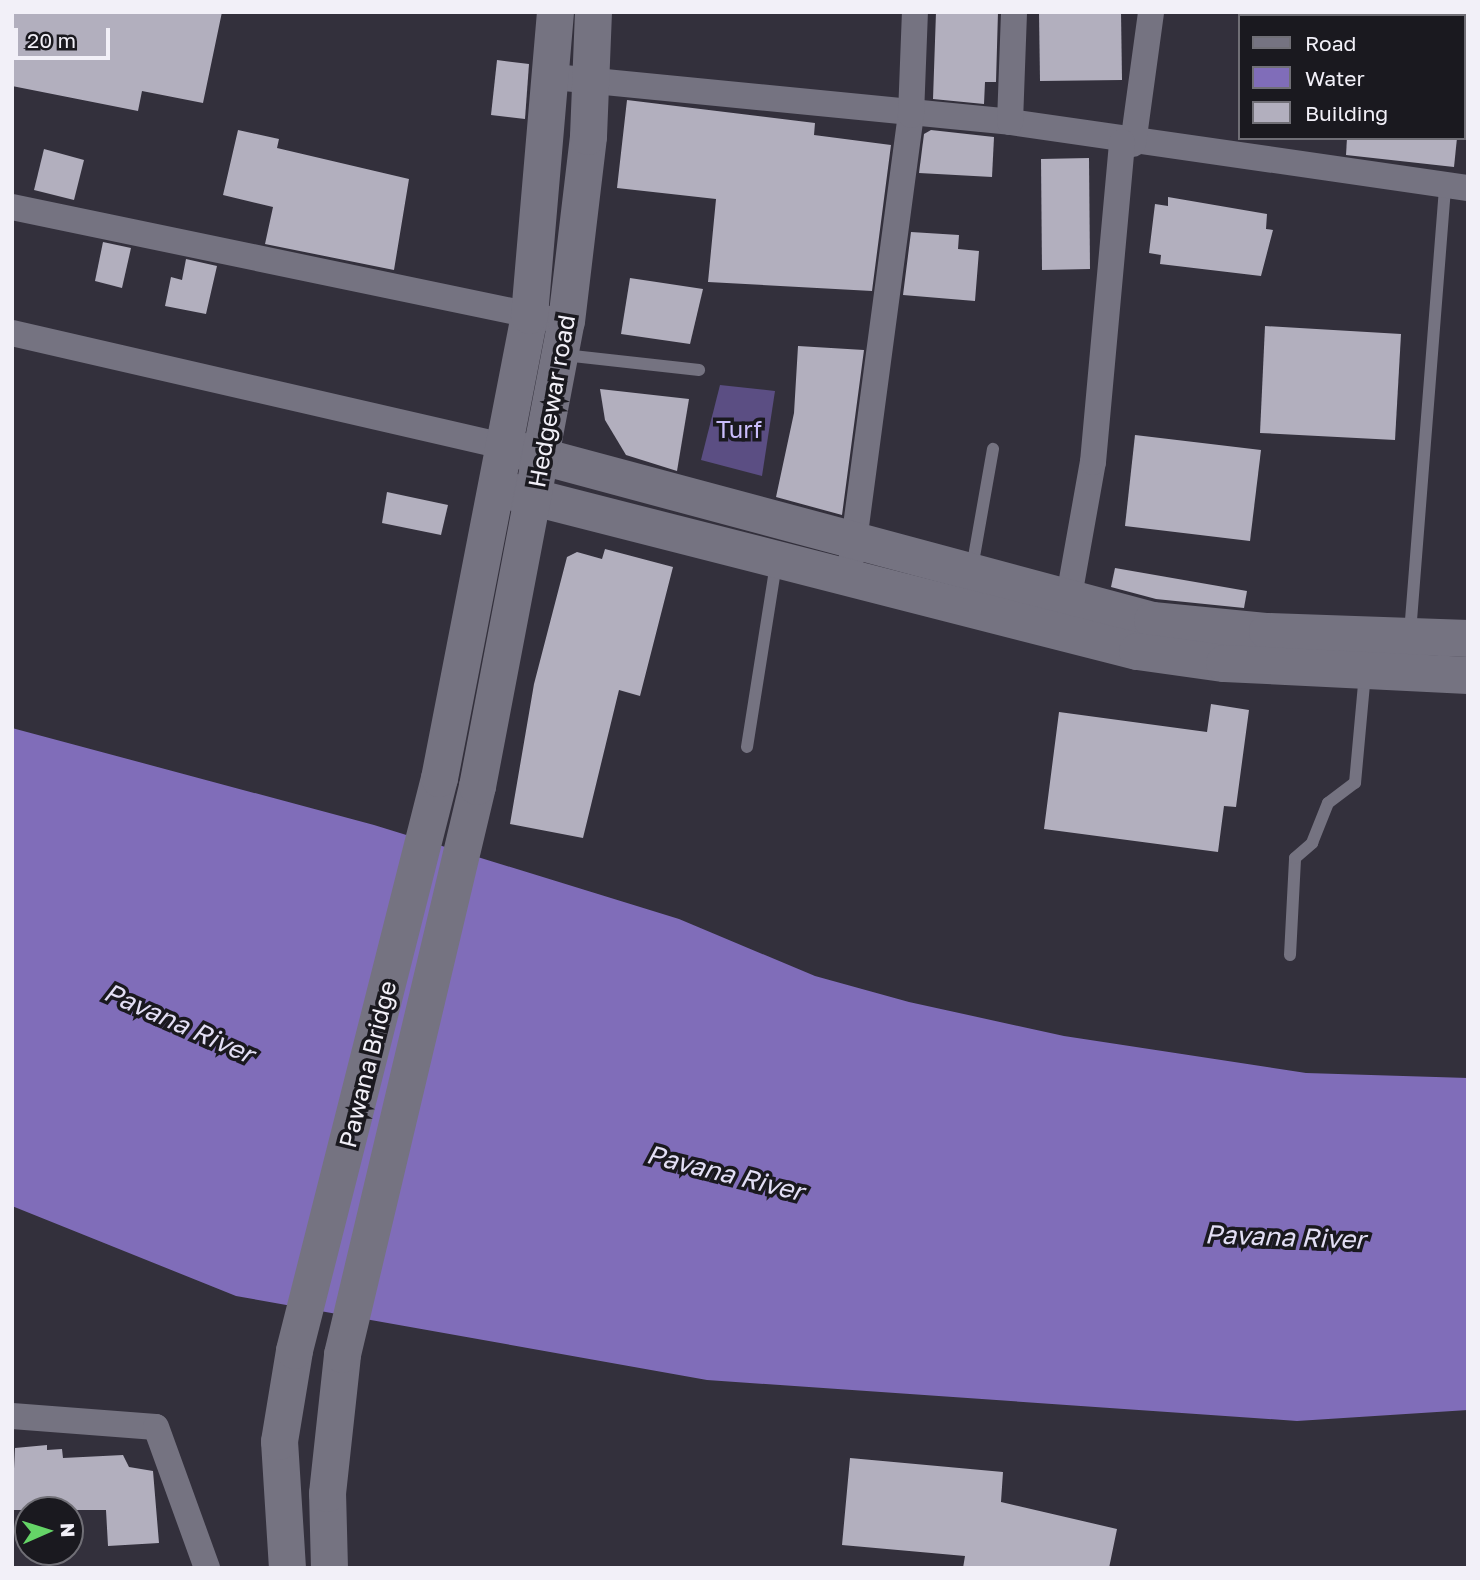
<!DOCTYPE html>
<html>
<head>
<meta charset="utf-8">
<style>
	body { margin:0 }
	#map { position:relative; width:1480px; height:1580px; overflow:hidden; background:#33303c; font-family:"Golos Text",sans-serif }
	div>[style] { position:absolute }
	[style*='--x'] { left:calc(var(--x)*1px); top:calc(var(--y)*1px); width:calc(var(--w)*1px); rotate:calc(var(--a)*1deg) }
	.green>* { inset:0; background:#5b4e83 }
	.water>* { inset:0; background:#806db9 }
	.building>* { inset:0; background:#b2afbe }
	.lane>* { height:12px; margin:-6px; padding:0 6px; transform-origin:6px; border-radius:6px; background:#757381 }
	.street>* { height:26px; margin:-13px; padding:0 13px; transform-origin:13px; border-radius:13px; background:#757381 }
	.secondary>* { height:37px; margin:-18.5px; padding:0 18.5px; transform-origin:18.5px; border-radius:18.5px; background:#757381 }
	span { translate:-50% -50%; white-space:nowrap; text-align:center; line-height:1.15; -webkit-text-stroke:7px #1a191f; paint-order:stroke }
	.street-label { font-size:24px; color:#f2f0f8 }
	.park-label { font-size:24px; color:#cbbefc }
	.water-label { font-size:26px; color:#e3dff5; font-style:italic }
	.frame { position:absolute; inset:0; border:14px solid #f2f0f8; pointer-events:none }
	.legend { position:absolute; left:1238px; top:14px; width:228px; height:126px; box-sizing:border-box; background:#1a191f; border:2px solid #706f76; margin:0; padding:9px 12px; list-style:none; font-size:21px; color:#f2f0f8 }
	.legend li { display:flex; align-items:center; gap:14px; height:35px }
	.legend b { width:35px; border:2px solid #706f76 }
	.north { position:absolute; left:14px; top:1496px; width:70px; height:70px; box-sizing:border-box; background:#1a191f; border:2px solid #706f76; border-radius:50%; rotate:87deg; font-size:19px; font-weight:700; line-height:28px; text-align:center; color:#f2f0f8 }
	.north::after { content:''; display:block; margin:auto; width:24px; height:32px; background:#65d467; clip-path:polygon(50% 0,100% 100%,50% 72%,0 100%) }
	.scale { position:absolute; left:14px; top:28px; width:96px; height:32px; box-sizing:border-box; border:4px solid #f2f0f8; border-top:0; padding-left:9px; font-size:21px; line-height:24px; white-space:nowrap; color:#f2f0f8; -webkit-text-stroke:5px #1a191f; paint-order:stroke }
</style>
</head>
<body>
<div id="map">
	<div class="green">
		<i style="clip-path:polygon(720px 385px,775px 391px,762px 476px,701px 460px)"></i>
	</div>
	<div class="water">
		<i style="clip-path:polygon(12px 728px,374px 825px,679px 919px,815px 976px,909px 1002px,1064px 1036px,1306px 1073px,1468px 1078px,1468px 1410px,1297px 1421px,707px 1380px,236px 1296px,12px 1206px)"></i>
	</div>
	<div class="building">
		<i style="clip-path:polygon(12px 12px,222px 12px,203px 103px,142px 91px,138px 111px,12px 86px)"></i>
		<i style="clip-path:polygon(936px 12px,998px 12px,996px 82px,985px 82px,984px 104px,933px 99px)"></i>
		<i style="clip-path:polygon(1039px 12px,1121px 12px,1122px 80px,1040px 81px)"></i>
		<i style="clip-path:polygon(497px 60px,529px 64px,525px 119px,491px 115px)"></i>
		<i style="clip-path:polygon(627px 100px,815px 123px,814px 135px,891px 145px,872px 291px,708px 282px,716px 199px,617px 188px)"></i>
		<i style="clip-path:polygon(238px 130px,279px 139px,277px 148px,409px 179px,394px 270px,265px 244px,273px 207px,223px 195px)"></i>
		<i style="clip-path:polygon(931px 130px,994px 137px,992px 177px,919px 173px,924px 134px)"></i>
		<i style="clip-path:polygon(1347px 138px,1457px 138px,1454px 167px,1346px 155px)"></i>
		<i style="clip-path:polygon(44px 149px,84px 160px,74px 200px,34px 190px)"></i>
		<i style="clip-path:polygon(1089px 158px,1090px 269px,1042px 270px,1041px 159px)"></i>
		<i style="clip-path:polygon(1168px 197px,1267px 214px,1266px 229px,1273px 230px,1261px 276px,1160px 264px,1161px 255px,1149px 253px,1155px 204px,1168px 206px)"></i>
		<i style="clip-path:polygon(911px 232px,959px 235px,958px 249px,979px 251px,975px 301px,903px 295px)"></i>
		<i style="clip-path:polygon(103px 242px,131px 248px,122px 288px,95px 281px)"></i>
		<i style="clip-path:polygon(186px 259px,217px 266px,206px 314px,165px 306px,171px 277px,182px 280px)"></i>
		<i style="clip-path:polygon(630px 278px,703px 289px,690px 344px,621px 334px)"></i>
		<i style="clip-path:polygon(1265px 326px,1401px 334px,1395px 440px,1260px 433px)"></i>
		<i style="clip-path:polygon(798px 346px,864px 350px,842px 515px,776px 497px,794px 413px)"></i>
		<i style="clip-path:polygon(600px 389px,689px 399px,677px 471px,626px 455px,605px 420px)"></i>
		<i style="clip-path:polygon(1135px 435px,1261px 450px,1250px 541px,1125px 526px)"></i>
		<i style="clip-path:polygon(387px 492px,448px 505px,441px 535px,382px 523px)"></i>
		<i style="clip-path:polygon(605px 549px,673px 567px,640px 696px,619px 690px,583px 838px,510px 824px,534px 684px,567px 557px,577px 552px,602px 559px)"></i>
		<i style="clip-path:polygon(1115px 568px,1247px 591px,1244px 608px,1156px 599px,1111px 587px)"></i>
		<i style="clip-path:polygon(1211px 704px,1249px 710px,1236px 807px,1224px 806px,1218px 852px,1044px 829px,1059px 712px,1207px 732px)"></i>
		<i style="clip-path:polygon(47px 1445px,47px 1450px,62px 1449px,63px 1458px,123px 1455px,129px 1467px,153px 1471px,159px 1543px,108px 1546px,106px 1510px,12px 1510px,15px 1448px)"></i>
		<i style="clip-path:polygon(850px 1458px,1003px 1472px,1001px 1502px,1117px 1529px,1109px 1568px,963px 1568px,965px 1556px,842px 1545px)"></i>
	</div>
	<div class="lane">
		<i style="--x:564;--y:355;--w:136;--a:6.3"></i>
		<i style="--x:972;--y:568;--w:121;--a:-80"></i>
		<i style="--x:1410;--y:633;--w:448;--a:-85.5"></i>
		<i style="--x:747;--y:747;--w:186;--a:-81"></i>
		<i style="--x:1290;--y:955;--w:97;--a:-87"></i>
		<i style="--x:1295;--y:858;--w:23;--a:-41"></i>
		<i style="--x:1312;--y:843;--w:43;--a:-68.2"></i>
		<i style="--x:1328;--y:803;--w:34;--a:-37"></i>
		<i style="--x:1355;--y:783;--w:109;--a:-84.8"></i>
	</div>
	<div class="street">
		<i style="--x:554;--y:77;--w:458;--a:5.6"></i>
		<i style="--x:1010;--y:122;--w:463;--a:8.2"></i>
		<i style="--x:1010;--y:122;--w:110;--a:-87.9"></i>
		<i style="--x:1133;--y:144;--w:133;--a:-82.2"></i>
		<i style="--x:12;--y:207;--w:544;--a:11.76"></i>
		<i style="--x:12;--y:333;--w:504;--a:12.96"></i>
		<i style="--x:852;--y:556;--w:445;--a:-82.4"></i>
		<i style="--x:911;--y:115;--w:103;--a:-87.8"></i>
		<i style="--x:1066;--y:613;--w:153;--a:-79.9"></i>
		<i style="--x:1093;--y:462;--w:321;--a:-84.8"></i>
		<i style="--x:12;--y:1416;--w:144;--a:4.4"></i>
		<i style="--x:156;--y:1427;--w:150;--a:70.1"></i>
	</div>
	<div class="secondary">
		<i style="--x:519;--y:450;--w:655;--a:15.03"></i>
		<i style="--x:1152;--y:620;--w:116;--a:5.5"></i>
		<i style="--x:1267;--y:631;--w:201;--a:2"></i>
		<i style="--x:510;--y:491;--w:647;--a:14.32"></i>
		<i style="--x:1137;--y:651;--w:88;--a:7.9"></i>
		<i style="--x:1224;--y:663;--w:244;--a:2.8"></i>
		<i style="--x:287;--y:1568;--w:127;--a:-93.6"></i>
		<i style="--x:279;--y:1441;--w:92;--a:-80.6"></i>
		<i style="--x:294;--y:1350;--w:590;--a:-75.78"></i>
		<i style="--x:439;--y:778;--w:472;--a:-79"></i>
		<i style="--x:529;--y:315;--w:304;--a:-85.1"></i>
		<i style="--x:329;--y:1568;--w:75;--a:-91.5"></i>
		<i style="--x:327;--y:1493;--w:140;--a:-83.8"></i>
		<i style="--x:342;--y:1354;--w:584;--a:-76.63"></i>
		<i style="--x:477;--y:786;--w:473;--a:-79.2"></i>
		<i style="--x:566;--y:321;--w:186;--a:-83.2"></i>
		<i style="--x:588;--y:136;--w:124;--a:-87.7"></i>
	</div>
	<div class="street-label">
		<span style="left:551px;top:401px;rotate:-80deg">Hedgewar road</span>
		<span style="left:367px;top:1064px;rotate:-76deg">Pawana Bridge</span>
	</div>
	<div class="park-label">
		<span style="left:739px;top:429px">Turf</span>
	</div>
	<div class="water-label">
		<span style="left:179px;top:1023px;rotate:24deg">Pavana River</span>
		<span style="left:725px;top:1173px;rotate:14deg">Pavana River</span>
		<span style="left:1285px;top:1237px;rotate:2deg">Pavana River</span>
	</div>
	<div class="frame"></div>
	<ul class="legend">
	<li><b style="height:9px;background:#757381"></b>Road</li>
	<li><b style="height:19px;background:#806db9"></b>Water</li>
	<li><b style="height:19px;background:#b2afbe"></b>Building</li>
	</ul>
	<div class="north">N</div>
	<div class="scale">20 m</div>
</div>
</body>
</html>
